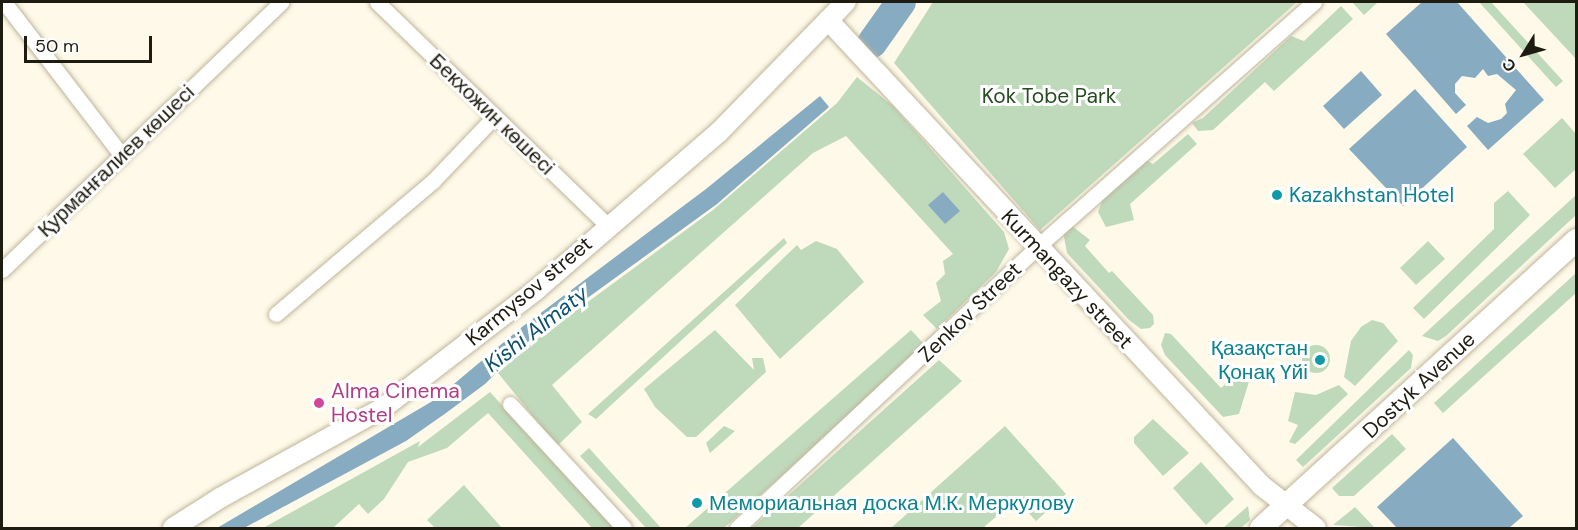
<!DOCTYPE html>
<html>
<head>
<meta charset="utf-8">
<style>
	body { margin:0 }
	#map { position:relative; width:1578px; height:530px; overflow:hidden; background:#fef9e8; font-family:"DM Sans",sans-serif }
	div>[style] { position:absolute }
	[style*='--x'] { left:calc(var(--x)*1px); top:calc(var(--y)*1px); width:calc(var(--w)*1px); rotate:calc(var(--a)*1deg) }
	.green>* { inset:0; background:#bfdabb }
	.round { border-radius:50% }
	.water>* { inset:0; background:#87acc2 }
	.river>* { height:30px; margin:-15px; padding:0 15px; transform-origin:15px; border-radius:15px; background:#87acc2 }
	.roads { filter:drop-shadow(0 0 2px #beb59a) drop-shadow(0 0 2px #beb59a) }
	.minor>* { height:15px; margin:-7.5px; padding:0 7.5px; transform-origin:7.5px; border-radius:7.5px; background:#fff }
	.tertiary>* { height:20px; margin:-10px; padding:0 10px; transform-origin:10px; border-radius:10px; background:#fff }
	.secondary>* { height:22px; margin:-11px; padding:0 11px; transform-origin:11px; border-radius:11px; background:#fff }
	.dots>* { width:16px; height:16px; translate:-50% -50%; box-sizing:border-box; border:3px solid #fff; border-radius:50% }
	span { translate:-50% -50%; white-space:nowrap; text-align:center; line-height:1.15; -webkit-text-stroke:6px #fff; paint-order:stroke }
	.park-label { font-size:21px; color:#274c22 }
	.street-label { font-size:21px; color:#1e1b10 }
	.culture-label { font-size:21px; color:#0d838f }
	.left { translate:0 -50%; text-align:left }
	.right { translate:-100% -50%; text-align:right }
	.hotel-label { font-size:21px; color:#b23c85 }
	.water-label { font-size:22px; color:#0a516f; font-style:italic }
	.frame { position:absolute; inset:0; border:3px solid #1e1b10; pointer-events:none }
	.north { position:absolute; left:1494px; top:24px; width:60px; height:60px; -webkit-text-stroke:4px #fff; paint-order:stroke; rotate:233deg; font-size:16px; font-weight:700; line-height:24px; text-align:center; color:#1e1b10 }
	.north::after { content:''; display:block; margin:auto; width:21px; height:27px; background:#1e1b10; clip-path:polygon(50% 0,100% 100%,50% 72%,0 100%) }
	.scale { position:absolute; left:24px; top:36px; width:128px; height:27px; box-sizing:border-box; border:3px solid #1e1b10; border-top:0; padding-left:8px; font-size:18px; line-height:21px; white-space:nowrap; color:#1e1b10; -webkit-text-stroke:4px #fff; paint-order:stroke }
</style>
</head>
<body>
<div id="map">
	<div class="green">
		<i style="clip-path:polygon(933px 2px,1297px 2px,1040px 230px,894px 63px)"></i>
		<i style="clip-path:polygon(1352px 2px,1378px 2px,1364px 15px)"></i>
		<i style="clip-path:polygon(1479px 2px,1491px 2px,1563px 81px,1556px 87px)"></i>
		<i style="clip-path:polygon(1523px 2px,1576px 2px,1576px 59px)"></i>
		<i style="clip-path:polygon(1341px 6px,1353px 19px,1274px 91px,1265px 82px,1213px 130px,1198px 131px,1192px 123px,1203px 118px,1291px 36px,1304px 41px)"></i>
		<i style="clip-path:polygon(857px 77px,893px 106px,1004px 232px,1009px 249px,996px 272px,937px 329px,923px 315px,941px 301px,936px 283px,945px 274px,943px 261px,953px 254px,846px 136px,813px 153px,552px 385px,582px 422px,557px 446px,498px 373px,532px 343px,713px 210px,837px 103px)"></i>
		<i style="clip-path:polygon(1562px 118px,1576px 134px,1576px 169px,1555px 188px,1523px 154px)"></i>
		<i style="clip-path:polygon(1188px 134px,1197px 144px,1130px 204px,1134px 220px,1106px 227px,1098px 212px,1103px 199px,1146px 160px,1153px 164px)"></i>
		<i style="clip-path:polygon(1508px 191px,1530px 215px,1424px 319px,1413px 308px,1494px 229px,1494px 203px)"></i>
		<i style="clip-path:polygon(1576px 195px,1576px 215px,1446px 336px,1438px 341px,1422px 336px)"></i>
		<i style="clip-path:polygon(1072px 226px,1090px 240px,1085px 246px,1109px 273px,1112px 271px,1153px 315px,1154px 324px,1150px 328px,1141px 329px,1129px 320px,1067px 253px,1063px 232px)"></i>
		<i style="clip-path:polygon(784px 238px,787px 243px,596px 419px,588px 414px)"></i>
		<i style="clip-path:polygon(816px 241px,837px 249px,864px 282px,780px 359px,735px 305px,797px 245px,801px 250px)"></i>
		<i style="clip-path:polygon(1428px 241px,1445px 259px,1416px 285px,1400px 268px)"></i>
		<i style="clip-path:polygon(1576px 273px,1576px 293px,1443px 413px,1434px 403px)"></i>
		<i style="clip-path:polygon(1372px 320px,1383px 323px,1398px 341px,1355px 386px,1344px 377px,1351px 341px,1361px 327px)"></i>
		<i style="clip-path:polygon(715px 330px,754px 370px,752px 358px,763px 358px,766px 372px,696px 437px,687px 437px,655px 407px,644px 389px)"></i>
		<i style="clip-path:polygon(911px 330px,925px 345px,724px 528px,685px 528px)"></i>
		<i style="clip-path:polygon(1165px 333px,1171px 334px,1221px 388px,1237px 373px,1251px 375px,1239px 414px,1223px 417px,1165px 355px,1161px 345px)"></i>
		<i class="round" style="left:1302px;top:345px;width:28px;height:28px"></i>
		<i style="clip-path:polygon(1409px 350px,1413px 355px,1411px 368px,1303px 467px,1296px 460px)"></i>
		<i style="clip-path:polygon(939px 360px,962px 381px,798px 528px,752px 528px)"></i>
		<i style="clip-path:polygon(1339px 385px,1348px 394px,1295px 444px,1289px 442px,1298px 425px,1288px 421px,1295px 392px,1316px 395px)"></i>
		<i style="clip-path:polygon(490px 392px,614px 528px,592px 528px,488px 413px,447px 448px,408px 462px,384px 499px,368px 514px,359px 504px,333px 528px,263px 528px,420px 441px,418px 447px)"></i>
		<i style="clip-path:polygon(1153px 419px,1189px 453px,1163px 476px,1134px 443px,1134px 437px)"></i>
		<i style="clip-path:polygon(724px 426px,735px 431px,710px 453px,706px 443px)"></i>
		<i style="clip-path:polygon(1005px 426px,1066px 494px,1036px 521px,1016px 499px,983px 528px,891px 528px)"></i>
		<i style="clip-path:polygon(1392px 434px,1406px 449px,1354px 496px,1339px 496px,1332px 488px)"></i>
		<i style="clip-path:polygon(589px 448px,661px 528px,646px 528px,580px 456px)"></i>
		<i style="clip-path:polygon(1201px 462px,1234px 499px,1206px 525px,1173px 488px)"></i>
		<i style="clip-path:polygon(464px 485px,502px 528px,435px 528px,427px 520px)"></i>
		<i style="clip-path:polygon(1248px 506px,1250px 520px,1241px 528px,1223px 528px)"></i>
		<i style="clip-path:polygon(1355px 507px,1375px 528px,1333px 525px)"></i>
	</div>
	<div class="water">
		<i style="clip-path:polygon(1422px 2px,1457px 2px,1544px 100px,1488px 150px,1467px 126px,1477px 117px,1488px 123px,1501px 119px,1507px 113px,1505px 104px,1516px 90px,1497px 74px,1488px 76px,1483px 69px,1475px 78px,1462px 76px,1455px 84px,1455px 93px,1466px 105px,1456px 114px,1386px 34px)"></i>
		<i style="clip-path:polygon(1361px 71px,1382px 95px,1344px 129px,1323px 106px)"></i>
		<i style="clip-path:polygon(1415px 89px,1467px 147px,1403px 206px,1349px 149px)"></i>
		<i style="clip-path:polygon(820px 96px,829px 107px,717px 204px,531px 339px,485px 384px,446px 413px,406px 441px,244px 528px,217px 528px,436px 399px,522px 327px,706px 189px)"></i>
		<i style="clip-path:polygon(943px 192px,960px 211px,945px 224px,928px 205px)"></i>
		<i style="clip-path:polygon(1453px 438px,1523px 516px,1509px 528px,1397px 528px,1377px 507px)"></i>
	</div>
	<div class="river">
		<i style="--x:872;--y:43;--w:50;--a:-54.7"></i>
	</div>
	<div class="roads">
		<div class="minor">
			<i style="--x:4;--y:2;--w:194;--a:52.5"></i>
			<i style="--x:377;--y:2;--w:322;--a:44.1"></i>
			<i style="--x:2;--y:270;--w:387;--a:-43.8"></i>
			<i style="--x:276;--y:314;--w:206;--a:-40.3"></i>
			<i style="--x:433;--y:181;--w:88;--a:-46.4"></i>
			<i style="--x:510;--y:404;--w:168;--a:47.4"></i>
			<i style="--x:737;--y:528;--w:411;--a:-43.1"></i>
			<i style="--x:1037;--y:247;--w:370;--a:-41.5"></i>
		</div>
		<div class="tertiary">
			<i style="--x:828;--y:20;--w:637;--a:47.04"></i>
			<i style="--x:1262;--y:486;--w:68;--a:37.9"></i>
			<i style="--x:173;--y:528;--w:56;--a:-32.6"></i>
			<i style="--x:220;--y:498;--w:186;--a:-28.9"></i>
			<i style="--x:383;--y:408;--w:193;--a:-37.6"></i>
			<i style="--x:536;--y:290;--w:240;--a:-40.8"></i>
			<i style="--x:718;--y:133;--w:183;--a:-45.7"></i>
		</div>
		<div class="secondary">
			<i style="--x:1261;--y:528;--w:427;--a:-42.4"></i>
		</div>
	</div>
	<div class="dots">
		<i style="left:1277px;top:195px;background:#0f9aa8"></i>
		<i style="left:1320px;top:360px;background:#0f9aa8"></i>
		<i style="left:319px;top:403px;background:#d1479c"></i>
		<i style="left:697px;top:503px;background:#0f9aa8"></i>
	</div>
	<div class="park-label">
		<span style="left:1049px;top:96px">Kok Tobe Park</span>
	</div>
	<div class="street-label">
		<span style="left:492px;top:114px;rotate:44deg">Бекхожин көшесі</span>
		<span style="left:116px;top:161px;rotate:-44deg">Қурманғалиев көшесі</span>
		<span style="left:1067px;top:279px;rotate:47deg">Kurmangazy street</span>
		<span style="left:529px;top:291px;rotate:-40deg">Karmysov street</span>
		<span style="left:970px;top:312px;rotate:-44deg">Zenkov Street</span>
		<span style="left:1419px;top:385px;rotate:-43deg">Dostyk Avenue</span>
	</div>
	<div class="culture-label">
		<span class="left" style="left:1289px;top:195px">Kazakhstan Hotel</span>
		<span class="right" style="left:1308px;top:360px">Қазақстан<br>Қонақ Үйі</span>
		<span class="left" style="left:709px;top:503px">Мемориальная доска М.К. Меркулову</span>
	</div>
	<div class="hotel-label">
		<span class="left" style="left:331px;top:403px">Alma Cinema<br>Hostel</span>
	</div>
	<div class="water-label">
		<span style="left:536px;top:329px;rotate:-38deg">Kіshі Almaty</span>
	</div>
	<div class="frame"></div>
	<div class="north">С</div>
	<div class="scale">50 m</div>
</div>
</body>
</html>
